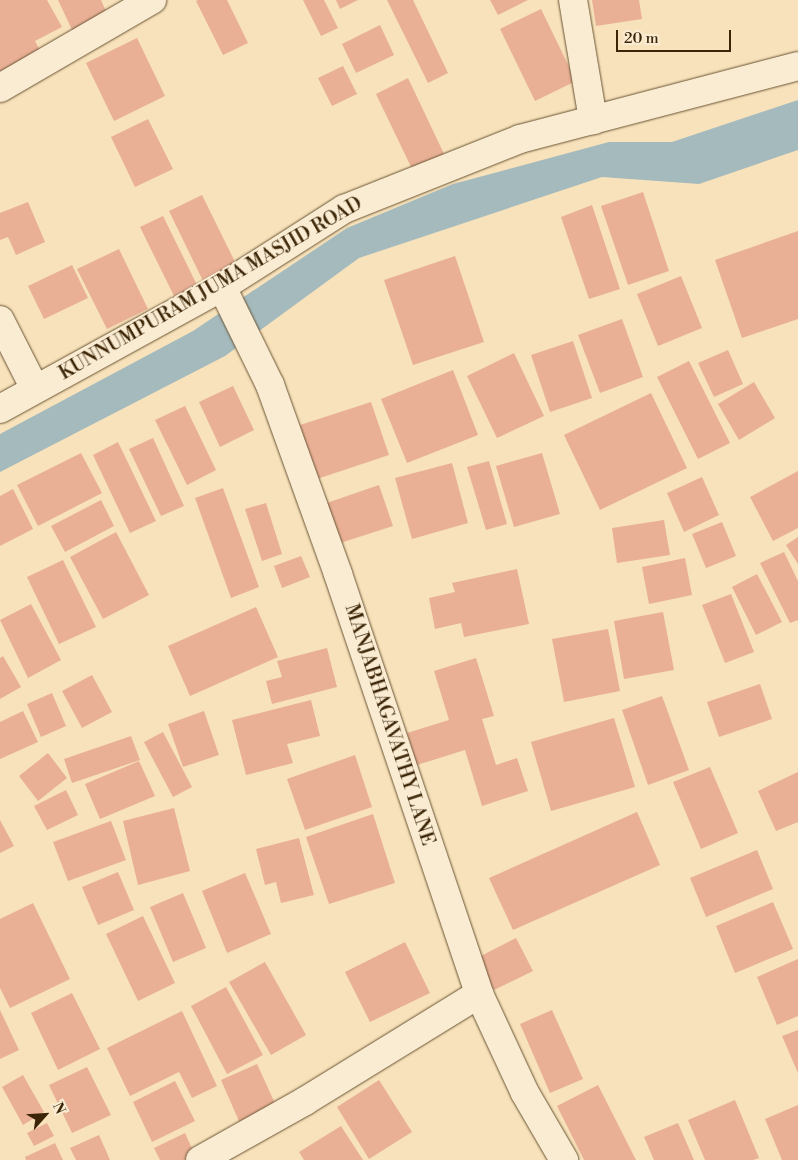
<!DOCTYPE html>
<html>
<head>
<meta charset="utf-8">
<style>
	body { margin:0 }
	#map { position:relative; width:798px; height:1160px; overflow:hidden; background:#f7e2bb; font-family:"Libre Bodoni",serif }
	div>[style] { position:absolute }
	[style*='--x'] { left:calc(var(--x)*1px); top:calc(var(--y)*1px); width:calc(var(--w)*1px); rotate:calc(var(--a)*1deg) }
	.water>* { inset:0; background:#a4babd }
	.building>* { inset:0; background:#e9b096 }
	.roads { filter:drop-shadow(0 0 1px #6a5433) drop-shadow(0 0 1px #6a5433) }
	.minor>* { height:28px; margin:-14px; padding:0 14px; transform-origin:14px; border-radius:14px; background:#faecd3 }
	span { translate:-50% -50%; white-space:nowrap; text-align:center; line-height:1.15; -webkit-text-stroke:4px #faecd3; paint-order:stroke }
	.street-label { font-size:19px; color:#3b2506 }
	.north { position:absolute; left:20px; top:1090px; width:50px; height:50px; -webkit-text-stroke:4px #faecd3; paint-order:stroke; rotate:64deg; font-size:14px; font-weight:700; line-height:20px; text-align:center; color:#3b2506 }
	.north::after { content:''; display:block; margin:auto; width:18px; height:22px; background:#3b2506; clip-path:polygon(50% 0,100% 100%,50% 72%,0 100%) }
	.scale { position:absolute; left:616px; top:30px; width:115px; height:22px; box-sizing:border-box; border:2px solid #3b2506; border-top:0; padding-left:6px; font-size:15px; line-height:18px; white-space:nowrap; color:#3b2506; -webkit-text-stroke:4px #faecd3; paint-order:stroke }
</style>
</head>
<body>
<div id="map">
	<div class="water">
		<i style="clip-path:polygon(798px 100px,798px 150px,699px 184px,602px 177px,359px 258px,225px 356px,0 472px,0 434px,193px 331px,347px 228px,453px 184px,609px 142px,672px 142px)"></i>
	</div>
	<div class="building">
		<i style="clip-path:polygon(0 0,47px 0,62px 27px,35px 41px,42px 54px,0 76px)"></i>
		<i style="clip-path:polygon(58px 0,101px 0,108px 16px,73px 32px)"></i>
		<i style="clip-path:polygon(198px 0,227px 0,248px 43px,223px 55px,196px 1px)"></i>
		<i style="clip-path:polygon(303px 0,324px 0,338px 28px,321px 36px)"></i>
		<i style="clip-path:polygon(336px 0,358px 0,340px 9px)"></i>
		<i style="clip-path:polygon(387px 0,413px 0,448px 73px,428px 83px)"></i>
		<i style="clip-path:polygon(490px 0,528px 0,498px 15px)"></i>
		<i style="clip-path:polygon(592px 0,639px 0,642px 19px,596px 26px)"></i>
		<i style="clip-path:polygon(541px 9px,576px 81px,535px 101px,500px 29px)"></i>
		<i style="clip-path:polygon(380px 25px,394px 55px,356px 73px,342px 44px)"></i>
		<i style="clip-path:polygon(137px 38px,165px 96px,114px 121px,86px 63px)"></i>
		<i style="clip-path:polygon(343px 66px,357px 94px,332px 106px,318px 78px)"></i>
		<i style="clip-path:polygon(408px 78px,445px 156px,413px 171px,376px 94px)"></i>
		<i style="clip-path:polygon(148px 119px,173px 169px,135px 187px,111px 137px)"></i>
		<i style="clip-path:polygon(643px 192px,669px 271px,628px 285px,601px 206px)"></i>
		<i style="clip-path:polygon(202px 195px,237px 266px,204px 283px,169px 211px)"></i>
		<i style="clip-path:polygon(28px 202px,45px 242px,16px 255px,8px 237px,0 240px,0 213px)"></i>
		<i style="clip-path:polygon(592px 205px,620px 289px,589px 299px,561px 217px)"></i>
		<i style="clip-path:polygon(163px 216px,198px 287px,175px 298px,140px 227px)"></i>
		<i style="clip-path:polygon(798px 231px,798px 319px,742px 338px,715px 260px)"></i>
		<i style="clip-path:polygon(119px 249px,148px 309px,107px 329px,77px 269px)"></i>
		<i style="clip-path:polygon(455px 256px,484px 342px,413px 365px,384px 280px)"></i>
		<i style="clip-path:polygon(72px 265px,88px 298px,44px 319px,28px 286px)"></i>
		<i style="clip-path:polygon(681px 276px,702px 328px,658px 346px,637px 294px)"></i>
		<i style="clip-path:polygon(622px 319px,643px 377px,600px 393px,578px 335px)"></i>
		<i style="clip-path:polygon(573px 341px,592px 398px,550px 412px,531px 355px)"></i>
		<i style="clip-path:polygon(728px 350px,743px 384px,714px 397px,698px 363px)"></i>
		<i style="clip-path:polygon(514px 353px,544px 416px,497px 438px,467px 376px)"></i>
		<i style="clip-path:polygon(689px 361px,730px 443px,698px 459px,657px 377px)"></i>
		<i style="clip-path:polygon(453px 370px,478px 435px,407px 463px,381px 399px)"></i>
		<i style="clip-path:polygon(754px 382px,775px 418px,739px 440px,718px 404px)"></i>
		<i style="clip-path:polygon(233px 386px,254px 430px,220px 447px,199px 402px)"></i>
		<i style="clip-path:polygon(651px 393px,687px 468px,600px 510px,564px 435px)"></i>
		<i style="clip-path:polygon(371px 402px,389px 455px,317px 479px,300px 425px)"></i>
		<i style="clip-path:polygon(185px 406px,216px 470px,187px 485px,155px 420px)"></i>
		<i style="clip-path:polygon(153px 438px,184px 506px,161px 516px,129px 449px)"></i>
		<i style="clip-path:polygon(118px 442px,156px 521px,130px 533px,93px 455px)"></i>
		<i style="clip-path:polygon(81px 453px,102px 493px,38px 526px,17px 485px)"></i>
		<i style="clip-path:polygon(542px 453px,560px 514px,514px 527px,496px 466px)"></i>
		<i style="clip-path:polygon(489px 461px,507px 524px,486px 530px,467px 467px)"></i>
		<i style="clip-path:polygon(452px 463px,468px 523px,412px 539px,395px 478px)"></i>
		<i style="clip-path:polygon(798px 471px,798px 528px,773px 541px,750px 497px)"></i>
		<i style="clip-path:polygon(702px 477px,719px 515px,684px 532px,667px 493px)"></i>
		<i style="clip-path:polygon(379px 485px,393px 526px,334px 545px,321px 505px)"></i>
		<i style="clip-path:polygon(223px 488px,259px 587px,231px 598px,195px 498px)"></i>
		<i style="clip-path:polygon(13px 489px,33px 529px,0 546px,0 496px)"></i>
		<i style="clip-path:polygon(101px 500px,114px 526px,65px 552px,51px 526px)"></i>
		<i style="clip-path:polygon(266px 503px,282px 554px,262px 561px,245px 509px)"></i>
		<i style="clip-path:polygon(664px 520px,670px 555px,617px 563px,612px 528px)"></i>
		<i style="clip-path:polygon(722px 522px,736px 556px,706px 568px,692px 534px)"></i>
		<i style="clip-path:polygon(116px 532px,149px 595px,103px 619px,70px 557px)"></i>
		<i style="clip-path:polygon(798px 537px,798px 564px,786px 545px)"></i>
		<i style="clip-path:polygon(784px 552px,798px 581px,798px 620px,790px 623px,760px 563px)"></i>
		<i style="clip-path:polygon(301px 556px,310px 577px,282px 588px,274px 566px)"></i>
		<i style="clip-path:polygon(685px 558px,692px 595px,649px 604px,642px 567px)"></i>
		<i style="clip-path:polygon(63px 560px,96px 627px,59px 644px,27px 577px)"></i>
		<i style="clip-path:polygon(517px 569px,529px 624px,464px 637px,461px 623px,435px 629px,429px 598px,455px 592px,452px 583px)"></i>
		<i style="clip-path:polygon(757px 574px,782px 622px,756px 635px,732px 587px)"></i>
		<i style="clip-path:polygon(731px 594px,754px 652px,725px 663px,702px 605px)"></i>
		<i style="clip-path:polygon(31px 604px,61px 660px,28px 678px,0 620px)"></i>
		<i style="clip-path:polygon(256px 607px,278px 657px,190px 696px,168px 646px)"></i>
		<i style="clip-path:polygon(663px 612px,674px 670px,624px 679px,614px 621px)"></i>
		<i style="clip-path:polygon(608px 629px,620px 691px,564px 702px,552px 639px)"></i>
		<i style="clip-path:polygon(327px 648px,337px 687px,272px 704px,266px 681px,282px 677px,277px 661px)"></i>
		<i style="clip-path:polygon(3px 656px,21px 687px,0 699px,0 658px)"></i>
		<i style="clip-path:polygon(476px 658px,494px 716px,482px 719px,496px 765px,517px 758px,528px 791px,482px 806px,465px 750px,417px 765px,407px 733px,449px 720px,434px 671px)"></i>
		<i style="clip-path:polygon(92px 675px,112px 712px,82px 728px,62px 691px)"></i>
		<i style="clip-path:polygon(760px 684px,772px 719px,719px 737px,707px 702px)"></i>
		<i style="clip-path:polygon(52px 693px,66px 726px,41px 737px,27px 704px)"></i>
		<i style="clip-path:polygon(662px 696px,689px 770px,648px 785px,622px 710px)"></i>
		<i style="clip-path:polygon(311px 700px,320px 736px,287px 744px,293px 763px,246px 775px,232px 720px)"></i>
		<i style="clip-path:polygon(23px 711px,38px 742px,0 759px,0 722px)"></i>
		<i style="clip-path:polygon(204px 711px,219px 755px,183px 767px,168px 724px)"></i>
		<i style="clip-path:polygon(614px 718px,635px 787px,551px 811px,531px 742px)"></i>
		<i style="clip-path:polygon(163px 732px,192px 787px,173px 797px,144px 742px)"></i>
		<i style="clip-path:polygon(131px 736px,140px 760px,72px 783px,64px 759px)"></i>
		<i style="clip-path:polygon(48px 753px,67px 778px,38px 801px,19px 776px)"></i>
		<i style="clip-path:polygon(355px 755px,372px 807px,305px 830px,287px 779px)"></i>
		<i style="clip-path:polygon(139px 761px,155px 796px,100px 819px,85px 784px)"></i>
		<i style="clip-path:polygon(710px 767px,738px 833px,701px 849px,673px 782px)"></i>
		<i style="clip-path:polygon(798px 772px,798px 822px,776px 831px,758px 791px)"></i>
		<i style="clip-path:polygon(66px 790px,78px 815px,47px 830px,34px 806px)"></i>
		<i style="clip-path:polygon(174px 808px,190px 871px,138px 885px,123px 821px)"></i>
		<i style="clip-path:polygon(637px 812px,660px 865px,513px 930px,489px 878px)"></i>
		<i style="clip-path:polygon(373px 814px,395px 883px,329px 904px,306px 837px)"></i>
		<i style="clip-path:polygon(0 820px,14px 846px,0 853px)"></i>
		<i style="clip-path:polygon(111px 821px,126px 860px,68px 881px,53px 842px)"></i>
		<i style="clip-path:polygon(299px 838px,314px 895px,281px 903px,276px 882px,265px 885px,256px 849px)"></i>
		<i style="clip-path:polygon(757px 850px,773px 889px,706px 917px,690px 878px)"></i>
		<i style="clip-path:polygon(118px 872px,134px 910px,98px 925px,82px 887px)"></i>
		<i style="clip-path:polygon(245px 873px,271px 934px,227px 953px,202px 891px)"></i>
		<i style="clip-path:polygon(183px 893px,206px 948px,173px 962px,150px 907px)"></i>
		<i style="clip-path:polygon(773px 902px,793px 949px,735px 973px,716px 926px)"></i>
		<i style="clip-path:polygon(33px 903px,70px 979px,10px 1008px,0 988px,0 919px)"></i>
		<i style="clip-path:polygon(143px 916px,175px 983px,138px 1001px,106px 934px)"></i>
		<i style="clip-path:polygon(516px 938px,533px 971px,494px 990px,477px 958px)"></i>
		<i style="clip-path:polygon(405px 942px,430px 993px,370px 1022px,345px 972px)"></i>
		<i style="clip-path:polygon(798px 959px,798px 1016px,777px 1025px,757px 977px)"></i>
		<i style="clip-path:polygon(265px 962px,306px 1035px,271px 1055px,229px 982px)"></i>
		<i style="clip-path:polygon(226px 987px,263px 1055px,227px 1074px,191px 1006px)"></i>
		<i style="clip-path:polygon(72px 993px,100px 1049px,58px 1070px,31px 1013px)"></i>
		<i style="clip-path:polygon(0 1010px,19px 1050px,0 1059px)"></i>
		<i style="clip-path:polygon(552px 1010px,583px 1079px,550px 1093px,520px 1024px)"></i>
		<i style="clip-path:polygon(182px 1011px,217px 1086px,192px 1098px,179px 1072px,130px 1096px,107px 1048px)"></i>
		<i style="clip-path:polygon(798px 1030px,798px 1073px,782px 1036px)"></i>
		<i style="clip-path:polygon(257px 1064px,279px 1112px,242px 1128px,221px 1080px)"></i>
		<i style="clip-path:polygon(87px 1067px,111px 1115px,72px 1133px,49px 1085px)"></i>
		<i style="clip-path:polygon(23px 1075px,44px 1112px,23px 1125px,2px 1087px)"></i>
		<i style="clip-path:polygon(379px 1080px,412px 1132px,369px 1159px,337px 1107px)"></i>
		<i style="clip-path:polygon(175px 1081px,195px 1121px,152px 1142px,133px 1102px)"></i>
		<i style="clip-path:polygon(598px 1085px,636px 1160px,584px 1160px,557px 1106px)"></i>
		<i style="clip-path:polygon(735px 1100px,759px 1158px,753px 1160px,705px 1160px,688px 1120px)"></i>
		<i style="clip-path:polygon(798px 1105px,798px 1160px,782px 1160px,765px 1119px)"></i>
		<i style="clip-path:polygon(47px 1123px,54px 1136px,34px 1146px,27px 1133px)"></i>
		<i style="clip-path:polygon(678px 1123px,694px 1160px,654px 1160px,644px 1137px)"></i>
		<i style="clip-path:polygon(341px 1126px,363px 1160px,304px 1160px,299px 1152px)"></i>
		<i style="clip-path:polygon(185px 1133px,195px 1155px,184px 1160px,160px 1160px,154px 1148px)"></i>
		<i style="clip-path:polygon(99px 1135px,110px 1160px,76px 1160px,70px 1148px)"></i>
		<i style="clip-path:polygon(55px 1143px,63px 1160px,26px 1160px,25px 1157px)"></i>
	</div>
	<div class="roads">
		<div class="minor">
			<i style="--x:573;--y:0;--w:122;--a:80.5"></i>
			<i style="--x:0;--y:88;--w:176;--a:-30.1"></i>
			<i style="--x:222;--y:287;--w:109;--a:63.9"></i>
			<i style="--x:270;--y:385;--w:201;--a:70.2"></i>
			<i style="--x:338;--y:574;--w:443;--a:71.4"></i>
			<i style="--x:479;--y:994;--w:109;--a:65.1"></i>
			<i style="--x:525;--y:1093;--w:78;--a:59.8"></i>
			<i style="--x:0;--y:320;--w:77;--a:63.1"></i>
			<i style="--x:0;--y:409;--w:253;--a:-28.8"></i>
			<i style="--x:222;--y:287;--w:145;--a:-32.6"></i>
			<i style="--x:344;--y:209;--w:189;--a:-21.7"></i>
			<i style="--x:520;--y:139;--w:287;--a:-14.7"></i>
			<i style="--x:200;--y:1160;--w:120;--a:-29.3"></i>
			<i style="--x:305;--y:1101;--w:204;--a:-31.6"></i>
		</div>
	</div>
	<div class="street-label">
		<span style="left:211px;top:289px;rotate:-30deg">KUNNUMPURAM JUMA MASJID ROAD</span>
		<span style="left:389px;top:725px;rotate:72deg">MANJABHAGAVATHY LANE</span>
	</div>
	<div class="north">N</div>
	<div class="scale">20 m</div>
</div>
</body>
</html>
